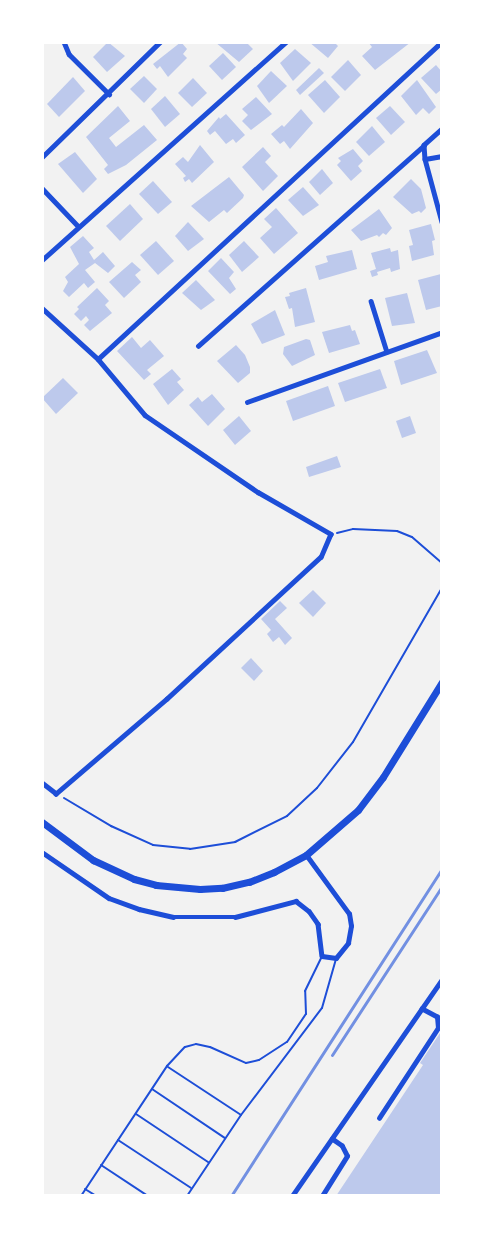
<!DOCTYPE html>
<html>
<head>
<meta charset="utf-8">
<style>
	body { margin:0 }
	#map { position:relative; width:484px; height:1238px; overflow:hidden; background:#f2f2f2; font-family:"PT Sans Narrow",sans-serif }
	div>[style] { position:absolute }
	[style*='--x'] { left:calc(var(--x)*1px); top:calc(var(--y)*1px); width:calc(var(--w)*1px); rotate:calc(var(--a)*1deg) }
	.building>* { inset:0; background:#bdc9ec }
	.path>* { height:2px; margin:-1px; padding:0 1px; transform-origin:1px; border-radius:1px; background:#1d4ed8 }
	.service>* { height:2px; margin:-1px; padding:0 1px; transform-origin:1px; border-radius:1px; background:#1d4ed8 }
	.minor>* { height:4.5px; margin:-2.25px; padding:0 2.25px; transform-origin:2.25px; border-radius:2.25px; background:#1d4ed8 }
	.primary>* { height:7px; margin:-3.5px; padding:0 3.5px; transform-origin:3.5px; border-radius:3.5px; background:#1d4ed8 }
	.rail>* { height:3px; margin:-1.5px; padding:0 1.5px; transform-origin:1.5px; border-radius:1.5px; background:#7290e2 }
	span { translate:-50% -50%; white-space:nowrap; text-align:center; line-height:1.15; -webkit-text-stroke:5px #fff; paint-order:stroke }
	.frame { position:absolute; inset:0; border:44px solid #fff; pointer-events:none }
</style>
</head>
<body>
<div id="map">
	<div class="building">
		<i style="clip-path:polygon(108px 42px,125px 56px,107px 72px,93px 57px)"></i>
		<i style="clip-path:polygon(181px 42px,187px 49px,183px 54px,187px 58px,168px 77px,160px 66px,157px 69px,153px 64px)"></i>
		<i style="clip-path:polygon(215px 42px,230px 44px,246px 42px,253px 49px,239px 62px)"></i>
		<i style="clip-path:polygon(309px 42px,334px 42px,338px 46px,328px 58px)"></i>
		<i style="clip-path:polygon(368px 42px,411px 42px,375px 70px,362px 56px,372px 47px)"></i>
		<i style="clip-path:polygon(295px 49px,311px 63px,293px 81px,280px 63px)"></i>
		<i style="clip-path:polygon(223px 53px,236px 67px,222px 80px,209px 66px)"></i>
		<i style="clip-path:polygon(348px 60px,361px 75px,345px 91px,331px 77px)"></i>
		<i style="clip-path:polygon(436px 65px,442px 72px,442px 89px,436px 94px,421px 78px)"></i>
		<i style="clip-path:polygon(319px 68px,324px 73px,300px 95px,296px 90px)"></i>
		<i style="clip-path:polygon(271px 71px,287px 86px,269px 103px,257px 86px)"></i>
		<i style="clip-path:polygon(144px 76px,157px 89px,144px 103px,130px 89px)"></i>
		<i style="clip-path:polygon(73px 77px,85px 91px,59px 117px,47px 104px)"></i>
		<i style="clip-path:polygon(193px 78px,207px 93px,192px 107px,178px 93px)"></i>
		<i style="clip-path:polygon(325px 80px,340px 97px,324px 113px,308px 95px)"></i>
		<i style="clip-path:polygon(417px 80px,436px 107px,429px 114px,423px 108px,416px 115px,401px 96px)"></i>
		<i style="clip-path:polygon(165px 96px,180px 114px,165px 127px,151px 109px)"></i>
		<i style="clip-path:polygon(256px 97px,272px 114px,251px 130px,242px 121px,248px 115px,242px 109px)"></i>
		<i style="clip-path:polygon(118px 106px,130px 121px,109px 138px,116px 147px,144px 125px,157px 140px,126px 165px,108px 174px,104px 169px,108px 165px,86px 137px)"></i>
		<i style="clip-path:polygon(390px 106px,405px 122px,391px 135px,376px 118px)"></i>
		<i style="clip-path:polygon(301px 109px,313px 123px,290px 149px,284px 141px,280px 144px,271px 134px,282px 125px,284px 127px)"></i>
		<i style="clip-path:polygon(226px 114px,245px 135px,236px 143px,233px 139px,226px 144px,215px 131px,210px 135px,207px 131px,219px 117px,220px 119px)"></i>
		<i style="clip-path:polygon(372px 126px,385px 142px,369px 156px,356px 142px)"></i>
		<i style="clip-path:polygon(200px 145px,214px 162px,192px 183px,189px 179px,185px 182px,183px 178px,186px 176px,175px 164px,183px 157px,188px 162px)"></i>
		<i style="clip-path:polygon(263px 147px,271px 156px,265px 162px,278px 176px,263px 191px,242px 167px)"></i>
		<i style="clip-path:polygon(353px 149px,363px 161px,358px 166px,362px 171px,351px 181px,337px 165px,341px 161px,338px 158px)"></i>
		<i style="clip-path:polygon(75px 152px,97px 179px,83px 193px,58px 164px)"></i>
		<i style="clip-path:polygon(322px 169px,333px 183px,320px 195px,309px 182px)"></i>
		<i style="clip-path:polygon(229px 177px,244px 195px,243px 198px,227px 213px,224px 210px,209px 222px,191px 206px)"></i>
		<i style="clip-path:polygon(411px 179px,421px 189px,426px 208px,421px 213px,419px 211px,412px 214px,393px 197px)"></i>
		<i style="clip-path:polygon(153px 181px,172px 202px,158px 214px,139px 194px)"></i>
		<i style="clip-path:polygon(303px 187px,319px 205px,303px 216px,288px 200px)"></i>
		<i style="clip-path:polygon(130px 204px,143px 219px,120px 241px,106px 226px)"></i>
		<i style="clip-path:polygon(276px 208px,298px 233px,274px 254px,260px 238px,272px 227px,264px 219px)"></i>
		<i style="clip-path:polygon(379px 209px,392px 228px,386px 235px,383px 233px,379px 237px,377px 235px,361px 241px,351px 230px)"></i>
		<i style="clip-path:polygon(188px 222px,204px 239px,188px 251px,175px 236px)"></i>
		<i style="clip-path:polygon(431px 224px,435px 240px,432px 241px,434px 255px,412px 261px,409px 246px,413px 245px,409px 230px)"></i>
		<i style="clip-path:polygon(83px 236px,94px 248px,89px 252px,94px 260px,103px 252px,115px 266px,108px 273px,95px 263px,85px 270px,95px 282px,88px 288px,84px 283px,69px 297px,63px 291px,68px 282px,65px 277px,79px 264px,70px 247px)"></i>
		<i style="clip-path:polygon(156px 241px,174px 261px,158px 275px,140px 255px)"></i>
		<i style="clip-path:polygon(244px 241px,259px 257px,242px 272px,229px 255px)"></i>
		<i style="clip-path:polygon(390px 248px,391px 252px,398px 250px,400px 269px,391px 272px,390px 268px,377px 272px,378px 275px,372px 277px,370px 271px,376px 269px,371px 253px)"></i>
		<i style="clip-path:polygon(352px 250px,357px 269px,319px 280px,315px 266px,328px 262px,326px 256px)"></i>
		<i style="clip-path:polygon(221px 258px,234px 272px,229px 278px,236px 289px,230px 294px,208px 271px)"></i>
		<i style="clip-path:polygon(132px 262px,141px 270px,135px 275px,141px 282px,124px 298px,109px 282px)"></i>
		<i style="clip-path:polygon(441px 274px,442px 306px,426px 310px,418px 280px)"></i>
		<i style="clip-path:polygon(196px 280px,215px 300px,201px 310px,182px 293px)"></i>
		<i style="clip-path:polygon(97px 288px,109px 301px,105px 305px,112px 313px,90px 331px,84px 325px,89px 320px,86px 316px,81px 321px,74px 314px,79px 309px,77px 307px)"></i>
		<i style="clip-path:polygon(306px 288px,315px 322px,295px 327px,292px 308px,289px 309px,285px 297px,290px 296px,289px 293px)"></i>
		<i style="clip-path:polygon(407px 293px,415px 323px,392px 326px,385px 298px)"></i>
		<i style="clip-path:polygon(275px 310px,285px 335px,262px 344px,251px 324px)"></i>
		<i style="clip-path:polygon(350px 325px,352px 331px,355px 330px,360px 344px,329px 353px,322px 332px)"></i>
		<i style="clip-path:polygon(132px 337px,141px 348px,150px 340px,164px 356px,147px 370px,151px 374px,144px 380px,117px 351px)"></i>
		<i style="clip-path:polygon(306px 339px,310px 340px,315px 355px,292px 366px,283px 354px,284px 347px)"></i>
		<i style="clip-path:polygon(236px 345px,245px 355px,250px 367px,250px 373px,238px 383px,217px 361px)"></i>
		<i style="clip-path:polygon(427px 350px,437px 373px,401px 385px,394px 361px)"></i>
		<i style="clip-path:polygon(172px 369px,181px 379px,177px 382px,184px 390px,168px 405px,153px 384px)"></i>
		<i style="clip-path:polygon(380px 369px,387px 388px,345px 402px,338px 383px)"></i>
		<i style="clip-path:polygon(63px 378px,78px 393px,56px 414px,42px 398px)"></i>
		<i style="clip-path:polygon(328px 386px,335px 406px,293px 421px,286px 401px)"></i>
		<i style="clip-path:polygon(212px 394px,225px 409px,208px 426px,189px 405px,198px 397px,202px 402px)"></i>
		<i style="clip-path:polygon(239px 416px,251px 431px,235px 445px,223px 430px)"></i>
		<i style="clip-path:polygon(410px 416px,416px 433px,402px 438px,396px 421px)"></i>
		<i style="clip-path:polygon(337px 456px,341px 467px,309px 477px,306px 467px)"></i>
		<i style="clip-path:polygon(313px 590px,326px 603px,313px 617px,299px 603px)"></i>
		<i style="clip-path:polygon(280px 601px,287px 608px,275px 619px,292px 638px,285px 645px,279px 637px,273px 642px,267px 634px,271px 630px,261px 619px)"></i>
		<i style="clip-path:polygon(251px 658px,263px 671px,254px 681px,241px 668px)"></i>
		<i style="clip-path:polygon(442px 1030px,442px 1196px,336px 1196px,423px 1065px,420px 1063px)"></i>
	</div>
	<div class="path">
		<i style="--x:337;--y:533;--w:16;--a:-14"></i>
		<i style="--x:353;--y:529;--w:44;--a:2.6"></i>
		<i style="--x:397;--y:531;--w:16;--a:22"></i>
		<i style="--x:412;--y:537;--w:40;--a:41"></i>
		<i style="--x:64;--y:798;--w:55;--a:30.8"></i>
		<i style="--x:111;--y:826;--w:46;--a:24.3"></i>
		<i style="--x:153;--y:845;--w:37;--a:6"></i>
		<i style="--x:190;--y:849;--w:46;--a:-8.8"></i>
		<i style="--x:235;--y:842;--w:58;--a:-26.6"></i>
		<i style="--x:287;--y:816;--w:41;--a:-43"></i>
		<i style="--x:317;--y:788;--w:58;--a:-52"></i>
		<i style="--x:353;--y:742;--w:178;--a:-60"></i>
	</div>
	<div class="service">
		<i style="--x:168;--y:1067;--w:87;--a:33.3"></i>
		<i style="--x:152;--y:1089;--w:88;--a:33.9"></i>
		<i style="--x:136;--y:1114;--w:87;--a:33.7"></i>
		<i style="--x:118;--y:1140;--w:87;--a:33.3"></i>
		<i style="--x:101;--y:1165;--w:56;--a:33.4"></i>
		<i style="--x:85;--y:1189;--w:13;--a:32"></i>
		<i style="--x:81;--y:1196;--w:156;--a:-56.5"></i>
		<i style="--x:167;--y:1066;--w:26;--a:-47"></i>
		<i style="--x:185;--y:1047;--w:11;--a:-15"></i>
		<i style="--x:196;--y:1044;--w:14;--a:12"></i>
		<i style="--x:210;--y:1047;--w:39;--a:24"></i>
		<i style="--x:246;--y:1063;--w:13;--a:-13"></i>
		<i style="--x:259;--y:1060;--w:33;--a:-33"></i>
		<i style="--x:287;--y:1042;--w:34;--a:-56"></i>
		<i style="--x:306;--y:1014;--w:23;--a:-92"></i>
		<i style="--x:305;--y:991;--w:39;--a:-64"></i>
		<i style="--x:187;--y:1196;--w:97;--a:-56.3"></i>
		<i style="--x:241;--y:1115;--w:134;--a:-52.9"></i>
		<i style="--x:322;--y:1008;--w:51;--a:-74.1"></i>
	</div>
	<div class="minor">
		<i style="--x:64;--y:42;--w:13;--a:67"></i>
		<i style="--x:69;--y:54;--w:57;--a:45"></i>
		<i style="--x:442;--y:129;--w:24;--a:138"></i>
		<i style="--x:424;--y:145;--w:14;--a:86"></i>
		<i style="--x:425;--y:159;--w:17;--a:-10"></i>
		<i style="--x:42;--y:157;--w:165;--a:-44.3"></i>
		<i style="--x:425;--y:159;--w:65;--a:74.9"></i>
		<i style="--x:42;--y:188;--w:52;--a:46.5"></i>
		<i style="--x:42;--y:260;--w:327;--a:-41.8"></i>
		<i style="--x:371;--y:301;--w:53;--a:72.6"></i>
		<i style="--x:42;--y:308;--w:76;--a:42.3"></i>
		<i style="--x:98;--y:359;--w:73;--a:50"></i>
		<i style="--x:145;--y:415;--w:137;--a:34.3"></i>
		<i style="--x:258;--y:492;--w:84;--a:29.9"></i>
		<i style="--x:331;--y:534;--w:25;--a:113"></i>
		<i style="--x:321;--y:557;--w:209;--a:137.3"></i>
		<i style="--x:167;--y:699;--w:146;--a:139.4"></i>
		<i style="--x:56;--y:794;--w:18;--a:-142"></i>
		<i style="--x:198;--y:346;--w:302;--a:-41.6"></i>
		<i style="--x:98;--y:359;--w:467;--a:-42.7"></i>
		<i style="--x:247;--y:402;--w:207;--a:-19.7"></i>
		<i style="--x:42;--y:852;--w:81;--a:34.5"></i>
		<i style="--x:109;--y:898;--w:32;--a:20"></i>
		<i style="--x:139;--y:909;--w:35;--a:13"></i>
		<i style="--x:173;--y:917;--w:62;--a:0"></i>
		<i style="--x:235;--y:917;--w:63;--a:-14.7"></i>
		<i style="--x:296;--y:901;--w:16;--a:38"></i>
		<i style="--x:309;--y:911;--w:16;--a:55"></i>
		<i style="--x:318;--y:924;--w:32;--a:83"></i>
		<i style="--x:322;--y:956;--w:14;--a:8"></i>
		<i style="--x:336;--y:958;--w:19;--a:-51"></i>
		<i style="--x:348;--y:943;--w:17;--a:-80"></i>
		<i style="--x:351;--y:926;--w:12;--a:-99"></i>
		<i style="--x:349;--y:914;--w:73;--a:-126.1"></i>
		<i style="--x:379;--y:1118;--w:108;--a:-56.8"></i>
		<i style="--x:438;--y:1028;--w:11;--a:-95"></i>
		<i style="--x:437;--y:1017;--w:17;--a:-152"></i>
		<i style="--x:292;--y:1196;--w:264;--a:-55.3"></i>
		<i style="--x:322;--y:1196;--w:47;--a:-58"></i>
		<i style="--x:347;--y:1156;--w:11;--a:-117"></i>
		<i style="--x:342;--y:1146;--w:12;--a:-145"></i>
	</div>
	<div class="primary">
		<i style="--x:42;--y:822;--w:64;--a:36.7"></i>
		<i style="--x:93;--y:860;--w:45;--a:24.9"></i>
		<i style="--x:134;--y:879;--w:23;--a:15"></i>
		<i style="--x:156;--y:885;--w:44;--a:5.2"></i>
		<i style="--x:200;--y:889;--w:22;--a:-3"></i>
		<i style="--x:222;--y:888;--w:28;--a:-13"></i>
		<i style="--x:249;--y:882;--w:27;--a:-22"></i>
		<i style="--x:274;--y:872;--w:36;--a:-28"></i>
		<i style="--x:306;--y:855;--w:69;--a:-40.9"></i>
		<i style="--x:358;--y:810;--w:41;--a:-52.9"></i>
		<i style="--x:383;--y:777;--w:112;--a:-58.2"></i>
	</div>
	<div class="rail">
		<i style="--x:332;--y:1055;--w:202;--a:-56.9"></i>
		<i style="--x:231;--y:1196;--w:389;--a:-57.2"></i>
	</div>
	<div class="frame"></div>
</div>
</body>
</html>
